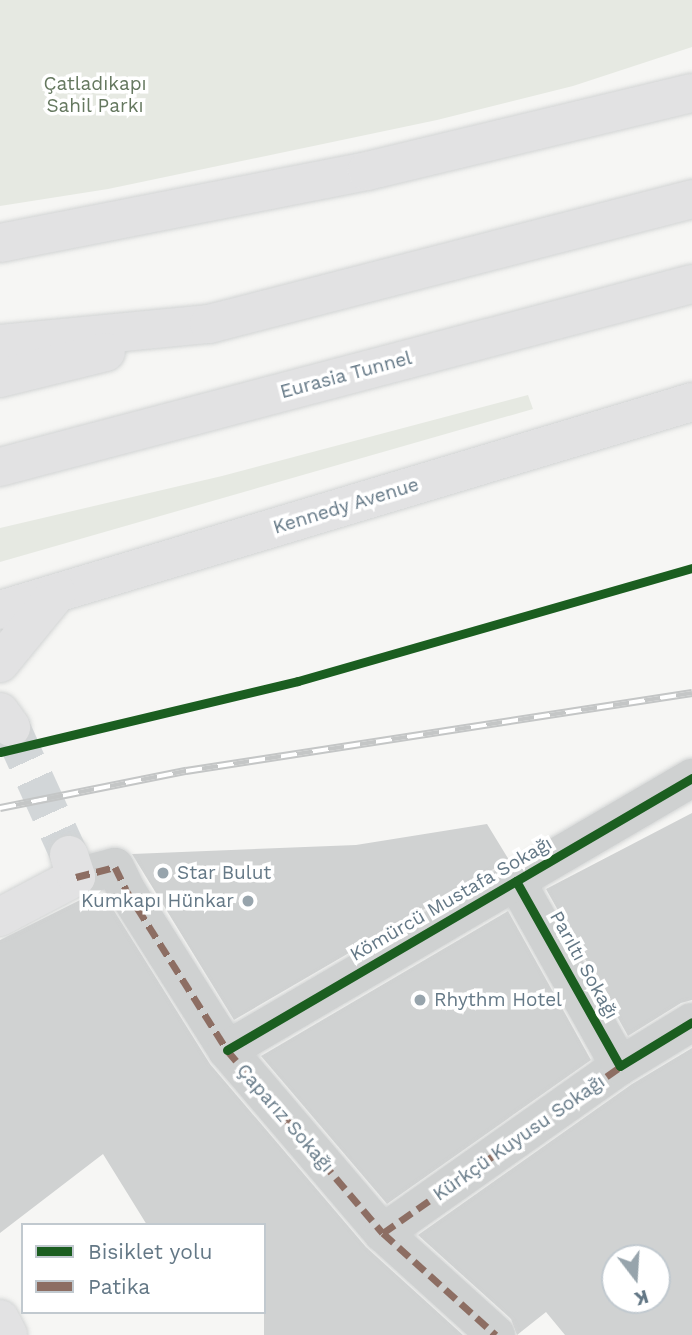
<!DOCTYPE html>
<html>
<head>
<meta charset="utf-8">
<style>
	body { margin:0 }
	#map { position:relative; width:692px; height:1335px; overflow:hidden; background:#f6f6f4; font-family:"Work Sans",sans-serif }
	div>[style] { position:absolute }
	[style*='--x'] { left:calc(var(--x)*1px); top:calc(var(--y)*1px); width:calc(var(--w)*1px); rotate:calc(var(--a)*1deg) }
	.green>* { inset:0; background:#e6e9e2 }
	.building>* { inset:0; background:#d0d2d2 }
	.primary-tunnel>* { height:38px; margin-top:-19px; transform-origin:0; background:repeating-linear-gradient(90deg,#d2d6d8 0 38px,transparent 0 57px) }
	.roads { filter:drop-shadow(0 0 2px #d2d4d4) drop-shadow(0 0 2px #d2d4d4) }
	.street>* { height:38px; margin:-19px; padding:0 19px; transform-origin:19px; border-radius:19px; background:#cfd1d1 }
	.secondary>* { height:38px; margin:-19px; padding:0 19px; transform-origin:19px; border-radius:19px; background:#e2e2e3 }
	.primary>* { height:38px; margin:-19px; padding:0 19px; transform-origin:19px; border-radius:19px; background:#e2e2e3 }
	.highway>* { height:38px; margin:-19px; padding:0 19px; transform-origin:19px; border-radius:19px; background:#e2e2e3 }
	.rail>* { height:8px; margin-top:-4px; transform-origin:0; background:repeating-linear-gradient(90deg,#fff 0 16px,#c4c6c6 0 32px); box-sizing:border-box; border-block:2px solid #c4c6c6 }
	.quiet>* { height:7px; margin-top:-3.5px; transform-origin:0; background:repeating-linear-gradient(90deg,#8d6e63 0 14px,transparent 0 21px) }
	.cycleway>* { height:9px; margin:-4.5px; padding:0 4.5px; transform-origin:4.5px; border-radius:4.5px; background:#1b5e20 }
	.dots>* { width:19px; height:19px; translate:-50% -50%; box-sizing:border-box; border:4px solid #fff; border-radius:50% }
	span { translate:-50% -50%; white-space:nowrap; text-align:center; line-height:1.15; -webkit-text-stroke:7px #fff; paint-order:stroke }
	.park-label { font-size:19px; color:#65785f }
	.street-label { font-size:19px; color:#647886 }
	.poi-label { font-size:19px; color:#647886 }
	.left { translate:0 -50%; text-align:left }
	.right { translate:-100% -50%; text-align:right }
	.legend { position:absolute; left:21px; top:1223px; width:245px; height:91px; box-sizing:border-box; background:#fff; border:2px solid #c1c9cf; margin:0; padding:9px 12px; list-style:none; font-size:21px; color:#647886 }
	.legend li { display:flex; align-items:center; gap:14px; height:35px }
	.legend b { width:35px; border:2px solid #c1c9cf }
	.north { position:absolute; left:601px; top:1244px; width:70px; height:70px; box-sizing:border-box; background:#fff; border:2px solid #c1c9cf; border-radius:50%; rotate:163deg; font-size:19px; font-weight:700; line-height:28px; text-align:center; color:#647886 }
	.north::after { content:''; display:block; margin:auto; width:24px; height:32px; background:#97a4ac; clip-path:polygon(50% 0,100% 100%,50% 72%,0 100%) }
</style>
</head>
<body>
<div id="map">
	<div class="green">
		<i style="clip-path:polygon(0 0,692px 0,692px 47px,573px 86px,437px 120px,108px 189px,0 206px)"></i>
		<i style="clip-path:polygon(528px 395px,533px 409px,0 562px,0 528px,222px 476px)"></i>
	</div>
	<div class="building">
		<i style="clip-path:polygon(692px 813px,692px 1000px,681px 1003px,628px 1036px,546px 889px)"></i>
		<i style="clip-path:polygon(487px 824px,509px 860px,234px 1020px,132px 854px,356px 845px)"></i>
		<i style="clip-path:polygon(103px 893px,210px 1064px,366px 1247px,463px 1335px,264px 1335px,264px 1225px,147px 1225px,103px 1154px,0 1233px,0 940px,84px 898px)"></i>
		<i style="clip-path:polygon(508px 911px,591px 1060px,387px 1204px,261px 1056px)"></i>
		<i style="clip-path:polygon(evenodd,692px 1048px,692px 1335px,565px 1335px,546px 1312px,517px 1335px,511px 1319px,418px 1235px,632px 1084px,692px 1048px,615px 1258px,657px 1258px,657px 1300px,615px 1300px,615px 1258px)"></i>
	</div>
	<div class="primary-tunnel">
		<i style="--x:11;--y:727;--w:141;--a:65.6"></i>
	</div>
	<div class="roads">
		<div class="street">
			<i style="--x:76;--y:877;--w:40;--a:-14.4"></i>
			<i style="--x:115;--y:867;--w:25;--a:64"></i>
			<i style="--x:126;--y:890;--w:189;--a:57.7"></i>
			<i style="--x:227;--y:1050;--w:240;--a:49.6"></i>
			<i style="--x:383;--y:1233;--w:152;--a:42.1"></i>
			<i style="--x:516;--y:881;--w:212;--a:60.7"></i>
			<i style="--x:227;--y:1050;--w:539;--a:-30.33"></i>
			<i style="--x:383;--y:1233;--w:290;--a:-35.2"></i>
			<i style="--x:620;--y:1066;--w:84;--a:-31.4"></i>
		</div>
		<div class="secondary">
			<i style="--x:0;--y:917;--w:86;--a:-27.8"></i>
			<i style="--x:0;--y:1319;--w:18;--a:63"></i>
		</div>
		<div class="primary">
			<i style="--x:0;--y:243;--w:374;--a:-11.1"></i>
			<i style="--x:367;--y:171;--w:334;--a:-13.5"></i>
			<i style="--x:0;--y:610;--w:723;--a:-16.73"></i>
			<i style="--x:0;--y:663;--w:90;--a:-50.8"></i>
			<i style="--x:0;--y:712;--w:19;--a:54"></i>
			<i style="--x:69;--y:855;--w:23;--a:72"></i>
		</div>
		<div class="highway">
			<i style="--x:0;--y:344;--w:210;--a:-5.5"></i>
			<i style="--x:209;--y:324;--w:499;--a:-14.5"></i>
			<i style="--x:0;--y:378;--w:109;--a:-13.8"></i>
			<i style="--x:0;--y:467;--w:716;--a:-14.81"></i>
		</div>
	</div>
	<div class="rail">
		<i style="--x:0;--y:808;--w:190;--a:-11.3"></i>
		<i style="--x:186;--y:771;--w:512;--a:-8.76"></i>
	</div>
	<div class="quiet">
		<i style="--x:76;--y:877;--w:40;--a:-14.4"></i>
		<i style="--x:115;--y:867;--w:25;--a:64"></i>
		<i style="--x:126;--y:890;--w:189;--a:57.7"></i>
		<i style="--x:227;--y:1050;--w:240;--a:49.6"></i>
		<i style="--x:383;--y:1233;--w:152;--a:42.1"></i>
		<i style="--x:383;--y:1233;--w:294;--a:-35"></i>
	</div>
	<div class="cycleway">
		<i style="--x:0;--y:752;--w:306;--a:-13.4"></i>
		<i style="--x:298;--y:681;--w:410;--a:-16"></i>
		<i style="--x:516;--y:881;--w:212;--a:60.7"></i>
		<i style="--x:620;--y:1066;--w:84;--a:-31.4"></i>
		<i style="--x:227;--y:1050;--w:539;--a:-30.33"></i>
	</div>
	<div class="dots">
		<i style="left:163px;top:873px;background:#97a4ac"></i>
		<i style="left:248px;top:901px;background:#97a4ac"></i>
		<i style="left:420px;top:1000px;background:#97a4ac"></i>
	</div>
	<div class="park-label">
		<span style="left:95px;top:95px">Çatladıkapı<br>Sahil Parkı</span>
	</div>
	<div class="street-label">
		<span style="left:346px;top:375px;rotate:-15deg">Eurasia Tunnel</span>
		<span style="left:346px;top:506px;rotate:-17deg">Kennedy Avenue</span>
		<span style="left:451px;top:899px;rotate:-30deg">Kömürcü Mustafa Sokağı</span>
		<span style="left:584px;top:965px;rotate:61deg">Parıltı Sokağı</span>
		<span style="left:285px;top:1118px;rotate:49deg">Çaparız Sokağı</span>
		<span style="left:519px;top:1138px;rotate:-35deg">Kürkçü Kuyusu Sokağı</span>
	</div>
	<div class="poi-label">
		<span class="left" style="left:177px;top:873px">Star Bulut</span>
		<span class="right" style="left:234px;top:901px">Kumkapı Hünkar</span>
		<span class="left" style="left:434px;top:1000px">Rhythm Hotel</span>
	</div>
	<ul class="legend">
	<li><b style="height:9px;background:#1b5e20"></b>Bisiklet yolu</li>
	<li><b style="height:9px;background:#8d6e63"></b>Patika</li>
	</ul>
	<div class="north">K</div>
</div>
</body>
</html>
